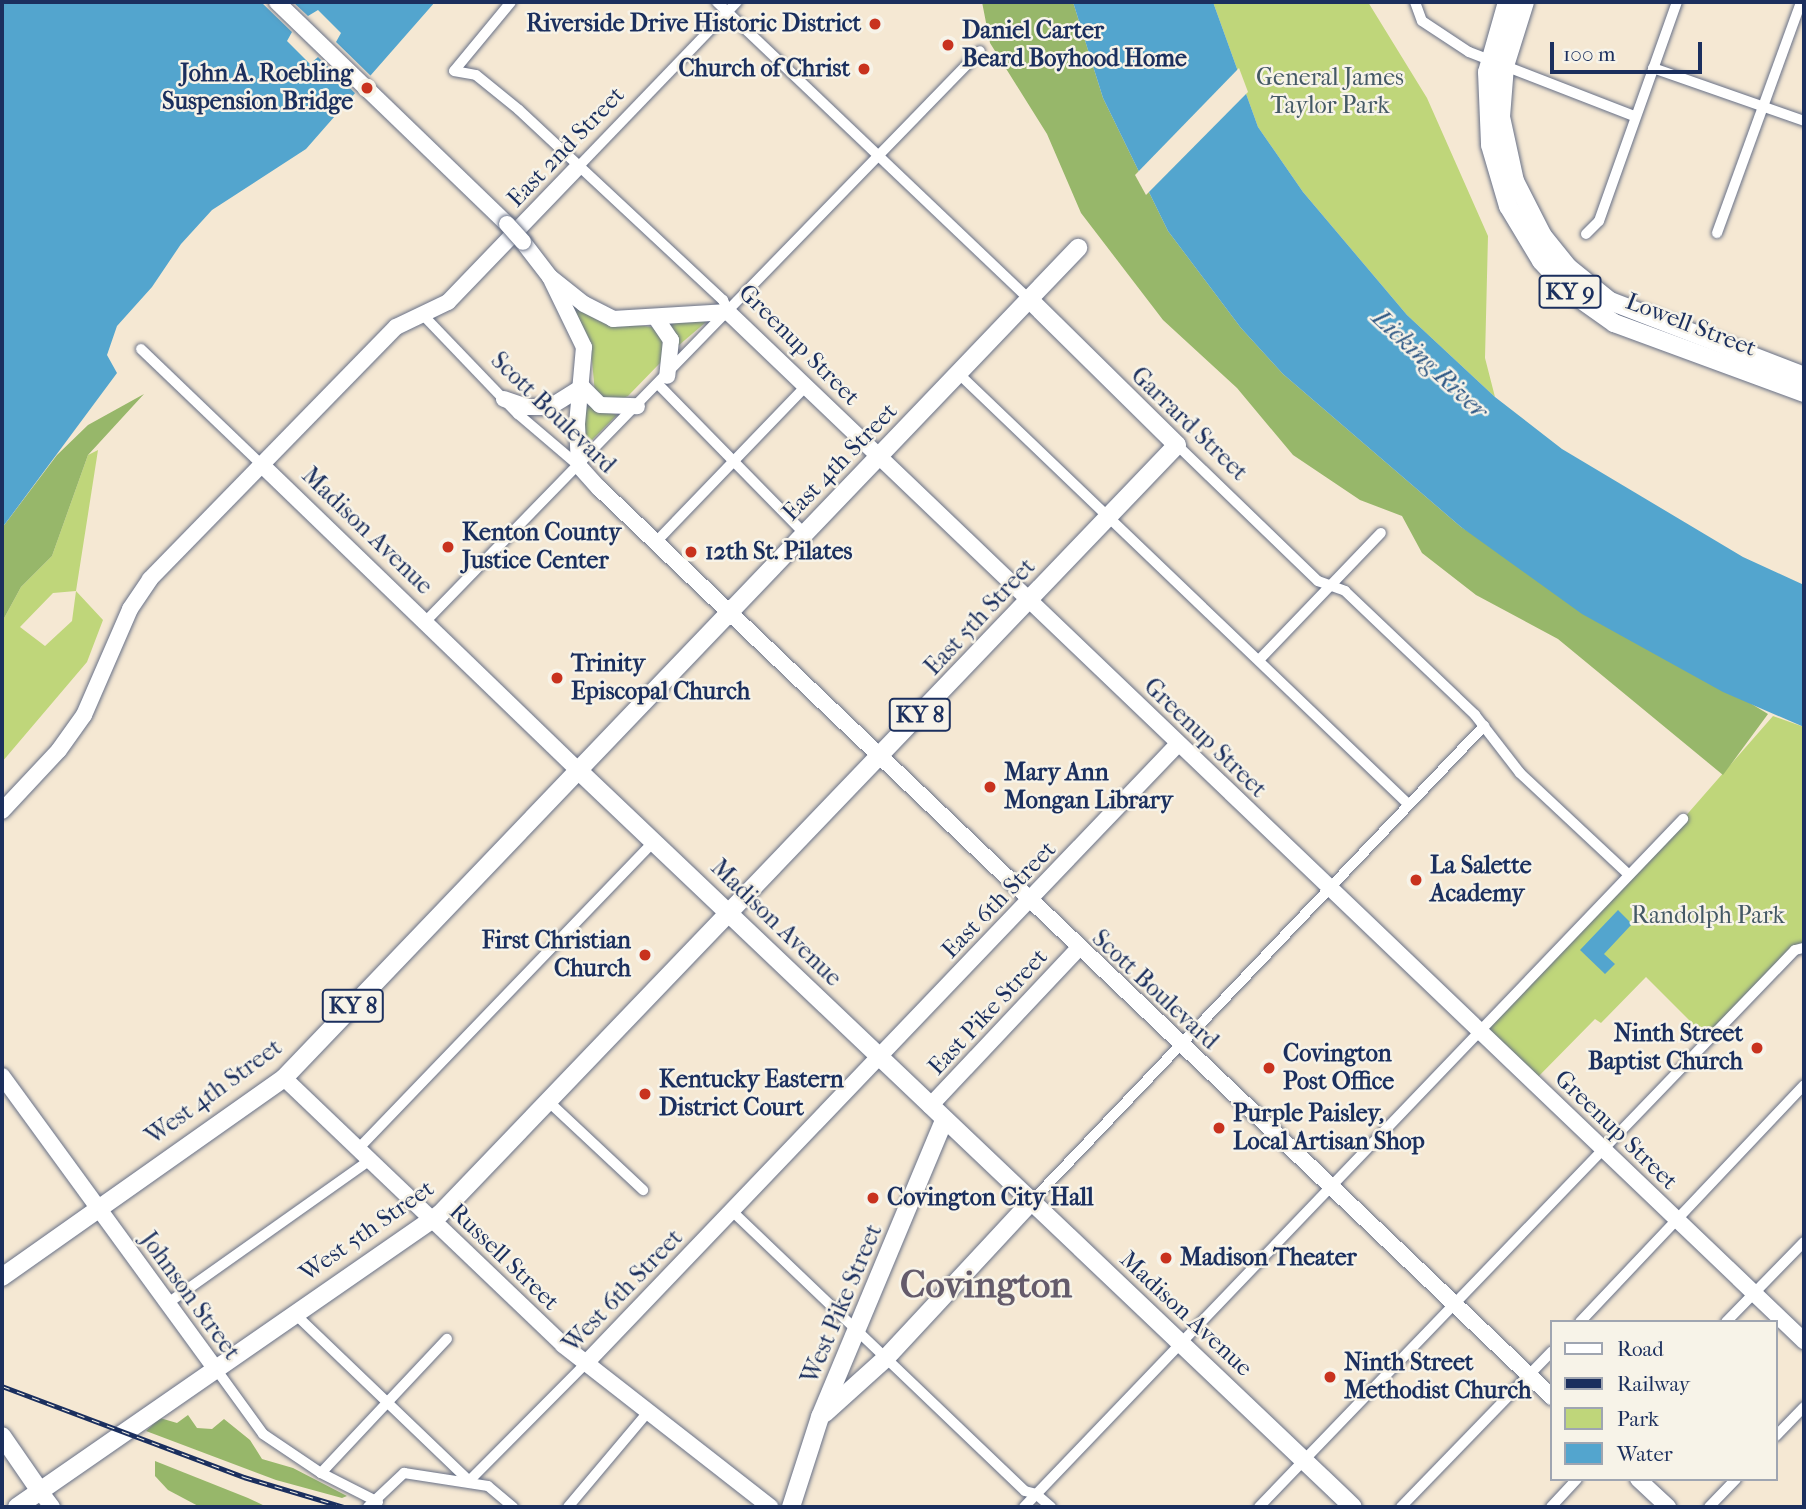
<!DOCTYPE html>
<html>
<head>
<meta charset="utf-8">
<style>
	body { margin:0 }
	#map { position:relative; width:1806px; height:1509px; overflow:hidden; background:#f5e8d3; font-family:"IM FELL French Canon",serif }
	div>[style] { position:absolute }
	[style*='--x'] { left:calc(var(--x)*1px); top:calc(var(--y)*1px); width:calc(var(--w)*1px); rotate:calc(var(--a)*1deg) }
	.green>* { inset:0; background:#bfd67a }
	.forest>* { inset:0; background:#97b76a }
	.water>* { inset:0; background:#53a5ce }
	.pier>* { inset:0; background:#f5e8d3 }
	.roads { filter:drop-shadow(0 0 2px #677087) drop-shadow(0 0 2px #677087) }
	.street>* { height:10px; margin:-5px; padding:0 5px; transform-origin:5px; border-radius:5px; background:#fff }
	.secondary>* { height:16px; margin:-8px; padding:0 8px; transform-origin:8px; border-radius:8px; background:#fff }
	.primary>* { height:18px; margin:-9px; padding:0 9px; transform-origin:9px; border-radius:9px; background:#fff }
	.rail>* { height:5px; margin-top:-2.5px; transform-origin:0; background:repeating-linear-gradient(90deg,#f7f3e8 0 8px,#1b2f5e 0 16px); box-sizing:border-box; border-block:2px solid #1b2f5e }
	.bridges { filter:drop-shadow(0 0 2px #677087) drop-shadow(0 0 2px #677087) }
	.secondary-bridge>* { height:16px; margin:-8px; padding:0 8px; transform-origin:8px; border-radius:8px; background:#fff }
	.dots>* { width:19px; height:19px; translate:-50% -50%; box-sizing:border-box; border:4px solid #f7f3e8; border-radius:50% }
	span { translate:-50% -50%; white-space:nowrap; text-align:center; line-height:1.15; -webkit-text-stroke:5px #f7f3e8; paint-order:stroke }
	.shield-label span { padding:2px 5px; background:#f7f3e8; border:2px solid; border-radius:5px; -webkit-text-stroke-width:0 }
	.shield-label { font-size:23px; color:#1b2f5e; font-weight:700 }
	.poi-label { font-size:24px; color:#1b2f5e; font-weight:700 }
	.right { translate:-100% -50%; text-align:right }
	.left { translate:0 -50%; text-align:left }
	.park-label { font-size:24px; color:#445965 }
	.street-label { font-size:24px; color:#1b2f5e }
	.water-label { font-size:26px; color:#2f5885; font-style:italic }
	.town-label { font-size:38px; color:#645b6b; font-weight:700 }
	.frame { position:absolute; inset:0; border:4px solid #1b2f5e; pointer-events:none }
	.legend { position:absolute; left:1550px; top:1320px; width:228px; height:161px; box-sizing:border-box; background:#f7f3e8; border:2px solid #9fa5b1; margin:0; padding:9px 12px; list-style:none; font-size:21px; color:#1b2f5e }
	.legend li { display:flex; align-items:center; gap:14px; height:35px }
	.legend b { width:35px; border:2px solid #9fa5b1 }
	.scale { position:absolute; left:1550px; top:42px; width:152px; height:32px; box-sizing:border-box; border:4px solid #1b2f5e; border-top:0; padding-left:9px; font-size:21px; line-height:24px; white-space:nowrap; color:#1b2f5e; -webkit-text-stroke:5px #f7f3e8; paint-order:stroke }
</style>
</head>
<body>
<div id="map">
	<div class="green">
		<i style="clip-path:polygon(1213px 2px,1368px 2px,1427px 98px,1488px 236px,1485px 358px,1495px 397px,1407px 315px,1303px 192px,1258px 127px)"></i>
		<i style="clip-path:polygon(570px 303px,597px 320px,652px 327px,665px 341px,661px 362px,628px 396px,612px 403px,595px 393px,591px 350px)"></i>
		<i style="clip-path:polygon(666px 321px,706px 321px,706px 322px,678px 346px)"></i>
		<i style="clip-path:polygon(587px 405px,617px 415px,586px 446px,583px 432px)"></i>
		<i style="clip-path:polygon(evenodd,98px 450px,76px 591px,103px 620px,87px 662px,2px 762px,2px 622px,21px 587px,52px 556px,88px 455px,98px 450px,76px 591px,72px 621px,45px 646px,20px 627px,53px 593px,76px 591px)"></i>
		<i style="clip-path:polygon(1773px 716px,1804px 727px,1804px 948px,1709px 1040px,1646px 977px,1601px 1023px,1595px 1019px,1533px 1082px,1479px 1031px,1683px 819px)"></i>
	</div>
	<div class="forest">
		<i style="clip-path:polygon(982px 2px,1073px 2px,1103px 98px,1168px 231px,1241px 328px,1283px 374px,1461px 527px,1768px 714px,1723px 775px,1558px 639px,1476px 595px,1422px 553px,1402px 516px,1360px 500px,1293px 455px,1237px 388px,1163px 320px,1081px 213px,1047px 134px,990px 43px)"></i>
		<i style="clip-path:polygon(144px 394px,88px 455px,52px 556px,21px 587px,2px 622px,2px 528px,57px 455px,88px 425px)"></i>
		<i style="clip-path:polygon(188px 1415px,197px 1428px,212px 1429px,224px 1419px,250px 1440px,262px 1459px,293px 1468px,347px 1496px,342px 1498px,276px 1480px,146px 1431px,160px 1418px,177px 1423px)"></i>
		<i style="clip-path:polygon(155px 1461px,248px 1498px,267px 1507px,200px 1507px,168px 1490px,155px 1476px)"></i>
	</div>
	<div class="water">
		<i style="clip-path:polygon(2px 2px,435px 2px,306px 149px,212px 210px,181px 244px,152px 287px,117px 326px,107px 355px,117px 373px,2px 528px)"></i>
		<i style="clip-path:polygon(1073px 2px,1213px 2px,1258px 127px,1303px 192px,1407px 315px,1495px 397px,1562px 449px,1743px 557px,1804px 585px,1804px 727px,1723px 692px,1582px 614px,1461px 527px,1283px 374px,1241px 328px,1168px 231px,1103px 98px)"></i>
		<i style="clip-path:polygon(1618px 910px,1632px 924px,1604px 954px,1615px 964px,1605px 974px,1580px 950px)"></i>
	</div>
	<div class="pier">
		<i style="clip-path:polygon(261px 2px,293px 2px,308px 16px,318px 10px,341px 33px,336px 42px,374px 79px,358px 96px,318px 57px,310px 64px,287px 41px,292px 32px)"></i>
		<i style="clip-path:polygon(1239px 68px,1248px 92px,1146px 195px,1135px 175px)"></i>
	</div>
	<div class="roads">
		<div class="street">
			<i style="--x:511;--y:2;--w:89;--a:129.6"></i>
			<i style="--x:454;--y:71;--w:22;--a:10"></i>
			<i style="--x:476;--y:75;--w:55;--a:39.1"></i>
			<i style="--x:519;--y:110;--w:279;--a:43"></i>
			<i style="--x:723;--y:300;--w:13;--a:67"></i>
			<i style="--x:717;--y:2;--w:432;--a:43.6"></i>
			<i style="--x:1415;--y:2;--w:20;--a:70"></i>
			<i style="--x:1422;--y:21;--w:56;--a:33.4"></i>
			<i style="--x:1469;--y:52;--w:177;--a:21.2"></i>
			<i style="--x:1653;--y:68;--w:160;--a:19.3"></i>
			<i style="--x:578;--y:167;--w:229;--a:-46.1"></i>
			<i style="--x:1717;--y:233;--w:246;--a:-70"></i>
			<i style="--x:1586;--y:234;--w:18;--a:-45"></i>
			<i style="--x:1599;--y:221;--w:232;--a:-70.4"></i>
			<i style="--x:422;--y:314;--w:139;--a:46.2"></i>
			<i style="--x:518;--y:414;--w:80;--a:40.4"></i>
			<i style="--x:141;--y:349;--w:168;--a:43.8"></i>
			<i style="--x:959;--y:374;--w:622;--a:43.76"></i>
			<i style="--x:658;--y:384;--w:210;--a:45.6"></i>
			<i style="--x:1177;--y:445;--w:196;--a:44"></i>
			<i style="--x:1318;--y:581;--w:29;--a:20"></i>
			<i style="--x:1345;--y:591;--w:180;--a:43.6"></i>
			<i style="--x:1475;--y:715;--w:73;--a:52.2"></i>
			<i style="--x:1520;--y:773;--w:149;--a:43.1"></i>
			<i style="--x:654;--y:544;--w:221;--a:-46.1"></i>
			<i style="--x:425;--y:622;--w:796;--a:-45.81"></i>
			<i style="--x:1259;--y:660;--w:176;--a:-46.2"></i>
			<i style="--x:549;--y:1102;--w:129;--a:43.1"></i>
			<i style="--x:358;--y:1149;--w:427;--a:-46.1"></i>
			<i style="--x:1030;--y:1203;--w:659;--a:-46.42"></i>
			<i style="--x:732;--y:1211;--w:405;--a:43.7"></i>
			<i style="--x:1025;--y:1491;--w:11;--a:15"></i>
			<i style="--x:1036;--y:1494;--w:20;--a:41"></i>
			<i style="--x:168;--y:1303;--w:247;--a:-35.3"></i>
			<i style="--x:294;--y:1313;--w:243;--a:43.8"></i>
			<i style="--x:1580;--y:1322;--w:326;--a:-46.6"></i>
			<i style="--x:1726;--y:1322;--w:112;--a:-45.7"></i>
			<i style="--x:216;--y:1369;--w:80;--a:54.1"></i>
			<i style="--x:263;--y:1434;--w:70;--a:33.9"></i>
			<i style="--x:321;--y:1473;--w:64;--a:27"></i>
			<i style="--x:1776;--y:1436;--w:40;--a:-46"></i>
			<i style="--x:321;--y:1473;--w:184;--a:-46.8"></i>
			<i style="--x:469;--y:1481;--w:166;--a:-45.2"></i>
			<i style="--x:368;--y:1507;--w:50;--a:-43.4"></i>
			<i style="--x:404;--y:1473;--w:85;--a:8.8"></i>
			<i style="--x:488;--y:1486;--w:33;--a:40"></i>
			<i style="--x:568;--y:1507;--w:124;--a:-49.9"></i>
			<i style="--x:1024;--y:1507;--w:953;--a:-46.23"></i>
			<i style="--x:1259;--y:1507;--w:773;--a:-46.1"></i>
			<i style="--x:1795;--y:950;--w:9;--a:-13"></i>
			<i style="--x:1401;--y:1507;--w:217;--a:-45.9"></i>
			<i style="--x:1551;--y:1507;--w:38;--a:-47"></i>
			<i style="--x:1709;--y:1507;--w:39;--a:-46"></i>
		</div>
		<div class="secondary">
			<i style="--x:277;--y:2;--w:320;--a:44"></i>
			<i style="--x:523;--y:242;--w:44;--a:52.4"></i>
			<i style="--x:550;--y:277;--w:78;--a:64.1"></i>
			<i style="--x:584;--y:347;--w:77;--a:95.2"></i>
			<i style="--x:577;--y:424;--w:42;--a:87.3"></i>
			<i style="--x:579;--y:466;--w:30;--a:48"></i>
			<i style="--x:599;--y:488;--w:1317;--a:43.65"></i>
			<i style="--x:550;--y:277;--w:43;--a:38.5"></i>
			<i style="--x:584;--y:304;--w:33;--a:27"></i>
			<i style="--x:613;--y:319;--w:115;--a:-3.5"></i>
			<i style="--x:728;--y:312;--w:1489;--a:43.72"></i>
			<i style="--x:656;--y:318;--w:27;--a:56"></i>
			<i style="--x:671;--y:340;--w:36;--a:96"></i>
			<i style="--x:504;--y:399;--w:24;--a:19"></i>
			<i style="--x:527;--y:407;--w:23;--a:0"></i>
			<i style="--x:550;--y:407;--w:38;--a:-32"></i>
			<i style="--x:582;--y:387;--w:25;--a:45"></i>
			<i style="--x:600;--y:405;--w:37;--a:2"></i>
			<i style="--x:262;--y:465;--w:439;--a:44"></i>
			<i style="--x:2;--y:811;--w:83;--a:-46.9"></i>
			<i style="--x:59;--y:750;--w:43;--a:-54.5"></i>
			<i style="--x:84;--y:715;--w:116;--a:-66.5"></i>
			<i style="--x:130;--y:609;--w:36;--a:-56"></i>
			<i style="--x:150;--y:579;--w:352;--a:-45.7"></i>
			<i style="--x:396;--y:327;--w:58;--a:-25.7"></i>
			<i style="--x:448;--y:302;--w:187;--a:-46.1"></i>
			<i style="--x:2;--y:1076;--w:363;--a:53.9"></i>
			<i style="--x:284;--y:1078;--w:386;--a:43.7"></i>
			<i style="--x:563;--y:1345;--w:263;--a:38"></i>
			<i style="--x:930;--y:1106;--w:216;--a:-46.7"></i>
			<i style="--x:586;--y:1363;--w:857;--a:-46.28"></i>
			<i style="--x:1638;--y:1479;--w:41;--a:43"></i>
			<i style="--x:40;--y:1491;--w:20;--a:53"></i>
		</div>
		<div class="primary">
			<i style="--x:1507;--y:2;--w:73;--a:105.9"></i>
			<i style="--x:1487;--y:72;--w:73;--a:87.6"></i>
			<i style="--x:1490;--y:145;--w:64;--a:73.6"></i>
			<i style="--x:1508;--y:206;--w:64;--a:59"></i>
			<i style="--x:1541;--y:261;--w:42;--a:46.9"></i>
			<i style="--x:1570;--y:292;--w:54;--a:35.2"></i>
			<i style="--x:1614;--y:323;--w:202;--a:20.2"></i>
			<i style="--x:1525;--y:2;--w:67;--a:107.4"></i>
			<i style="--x:1505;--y:66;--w:51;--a:94.5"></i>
			<i style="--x:1501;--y:117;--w:66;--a:77.7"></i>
			<i style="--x:1515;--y:181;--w:62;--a:63"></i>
			<i style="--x:1543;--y:236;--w:40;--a:51"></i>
			<i style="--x:1568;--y:267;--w:54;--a:39"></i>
			<i style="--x:1610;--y:301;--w:208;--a:21.1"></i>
			<i style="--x:578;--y:770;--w:1069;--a:43.56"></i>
			<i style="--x:2;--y:1277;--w:345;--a:-35.2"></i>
			<i style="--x:284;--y:1078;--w:1149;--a:-46.27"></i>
			<i style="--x:825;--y:1413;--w:81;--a:-42"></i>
			<i style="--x:885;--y:1359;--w:213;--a:-47.1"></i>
			<i style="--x:2;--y:1436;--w:67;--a:55.4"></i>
			<i style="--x:17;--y:1507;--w:515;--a:-34.71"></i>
			<i style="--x:440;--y:1214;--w:1065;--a:-46.22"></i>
			<i style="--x:1177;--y:445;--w:206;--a:-135.4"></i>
			<i style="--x:791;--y:1507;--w:95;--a:-72.1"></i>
			<i style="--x:820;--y:1417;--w:321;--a:-67.3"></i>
		</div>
	</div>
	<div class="rail">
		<i style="--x:2;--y:1386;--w:259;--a:20.6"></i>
		<i style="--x:244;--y:1477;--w:104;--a:16.7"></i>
	</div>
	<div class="bridges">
		<div class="secondary-bridge">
			<i style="--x:507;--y:224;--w:24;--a:48"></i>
		</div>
	</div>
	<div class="dots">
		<i style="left:875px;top:24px;background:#c8321e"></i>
		<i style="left:948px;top:45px;background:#c8321e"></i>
		<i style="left:864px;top:69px;background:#c8321e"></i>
		<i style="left:367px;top:88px;background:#c8321e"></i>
		<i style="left:448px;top:547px;background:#c8321e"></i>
		<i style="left:691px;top:552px;background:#c8321e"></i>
		<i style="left:557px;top:678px;background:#c8321e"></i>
		<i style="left:990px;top:787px;background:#c8321e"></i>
		<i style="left:1416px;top:880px;background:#c8321e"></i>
		<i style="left:645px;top:955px;background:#c8321e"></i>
		<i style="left:1757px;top:1048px;background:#c8321e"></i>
		<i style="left:1269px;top:1068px;background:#c8321e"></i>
		<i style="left:645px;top:1094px;background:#c8321e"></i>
		<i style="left:1219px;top:1128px;background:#c8321e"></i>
		<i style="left:873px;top:1198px;background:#c8321e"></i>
		<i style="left:1166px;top:1258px;background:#c8321e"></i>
		<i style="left:1330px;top:1377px;background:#c8321e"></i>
	</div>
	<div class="shield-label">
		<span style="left:1570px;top:292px">KY 9</span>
		<span style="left:920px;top:715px">KY 8</span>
		<span style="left:353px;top:1006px">KY 8</span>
	</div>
	<div class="poi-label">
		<span class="right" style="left:861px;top:24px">Riverside Drive Historic District</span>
		<span class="left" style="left:962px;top:45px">Daniel Carter<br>Beard Boyhood Home</span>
		<span class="right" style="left:850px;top:69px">Church of Christ</span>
		<span class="right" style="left:353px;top:88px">John A. Roebling<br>Suspension Bridge</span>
		<span class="left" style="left:462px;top:547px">Kenton County<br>Justice Center</span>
		<span class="left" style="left:705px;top:552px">12th St. Pilates</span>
		<span class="left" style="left:571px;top:678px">Trinity<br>Episcopal Church</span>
		<span class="left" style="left:1004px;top:787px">Mary Ann<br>Mongan Library</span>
		<span class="left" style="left:1430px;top:880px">La Salette<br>Academy</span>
		<span class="right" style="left:631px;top:955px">First Christian<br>Church</span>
		<span class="right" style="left:1743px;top:1048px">Ninth Street<br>Baptist Church</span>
		<span class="left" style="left:1283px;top:1068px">Covington<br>Post Office</span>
		<span class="left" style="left:659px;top:1094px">Kentucky Eastern<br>District Court</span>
		<span class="left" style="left:1233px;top:1128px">Purple Paisley,<br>Local Artisan Shop</span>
		<span class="left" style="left:887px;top:1198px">Covington City Hall</span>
		<span class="left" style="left:1180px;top:1258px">Madison Theater</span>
		<span class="left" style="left:1344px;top:1377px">Ninth Street<br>Methodist Church</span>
	</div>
	<div class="park-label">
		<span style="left:1330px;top:92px">General James<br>Taylor Park</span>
		<span style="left:1708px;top:916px">Randolph Park</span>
	</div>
	<div class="street-label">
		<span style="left:566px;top:147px;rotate:-46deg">East 2nd Street</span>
		<span style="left:1691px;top:325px;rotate:21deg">Lowell Street</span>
		<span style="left:799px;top:345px;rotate:45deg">Greenup Street</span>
		<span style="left:553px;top:413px;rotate:44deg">Scott Boulevard</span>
		<span style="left:1189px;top:424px;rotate:44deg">Garrard Street</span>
		<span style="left:840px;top:462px;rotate:-46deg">East 4th Street</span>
		<span style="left:367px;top:531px;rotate:44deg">Madison Avenue</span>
		<span style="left:980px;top:617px;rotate:-47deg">East 5th Street</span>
		<span style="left:1205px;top:738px;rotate:44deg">Greenup Street</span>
		<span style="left:999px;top:900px;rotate:-46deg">East 6th Street</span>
		<span style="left:776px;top:923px;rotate:44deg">Madison Avenue</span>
		<span style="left:1155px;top:990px;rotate:43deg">Scott Boulevard</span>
		<span style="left:988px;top:1012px;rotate:-47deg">East Pike Street</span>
		<span style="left:214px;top:1092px;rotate:-36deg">West 4th Street</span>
		<span style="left:1616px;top:1130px;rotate:44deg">Greenup Street</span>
		<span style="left:367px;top:1231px;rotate:-35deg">West 5th Street</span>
		<span style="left:504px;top:1257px;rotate:44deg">Russell Street</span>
		<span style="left:623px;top:1291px;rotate:-46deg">West 6th Street</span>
		<span style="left:190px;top:1296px;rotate:54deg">Johnson Street</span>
		<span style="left:842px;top:1304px;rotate:-67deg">West Pike Street</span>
		<span style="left:1186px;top:1314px;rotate:43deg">Madison Avenue</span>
	</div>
	<div class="water-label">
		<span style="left:1430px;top:364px;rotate:43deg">Licking River</span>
	</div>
	<div class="town-label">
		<span style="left:986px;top:1285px">Covington</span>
	</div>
	<div class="frame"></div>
	<ul class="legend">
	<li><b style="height:9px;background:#fff"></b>Road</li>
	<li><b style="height:9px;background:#1b2f5e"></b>Railway</li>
	<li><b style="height:19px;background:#bfd67a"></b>Park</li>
	<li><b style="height:19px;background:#53a5ce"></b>Water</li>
	</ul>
	<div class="scale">100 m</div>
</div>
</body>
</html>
